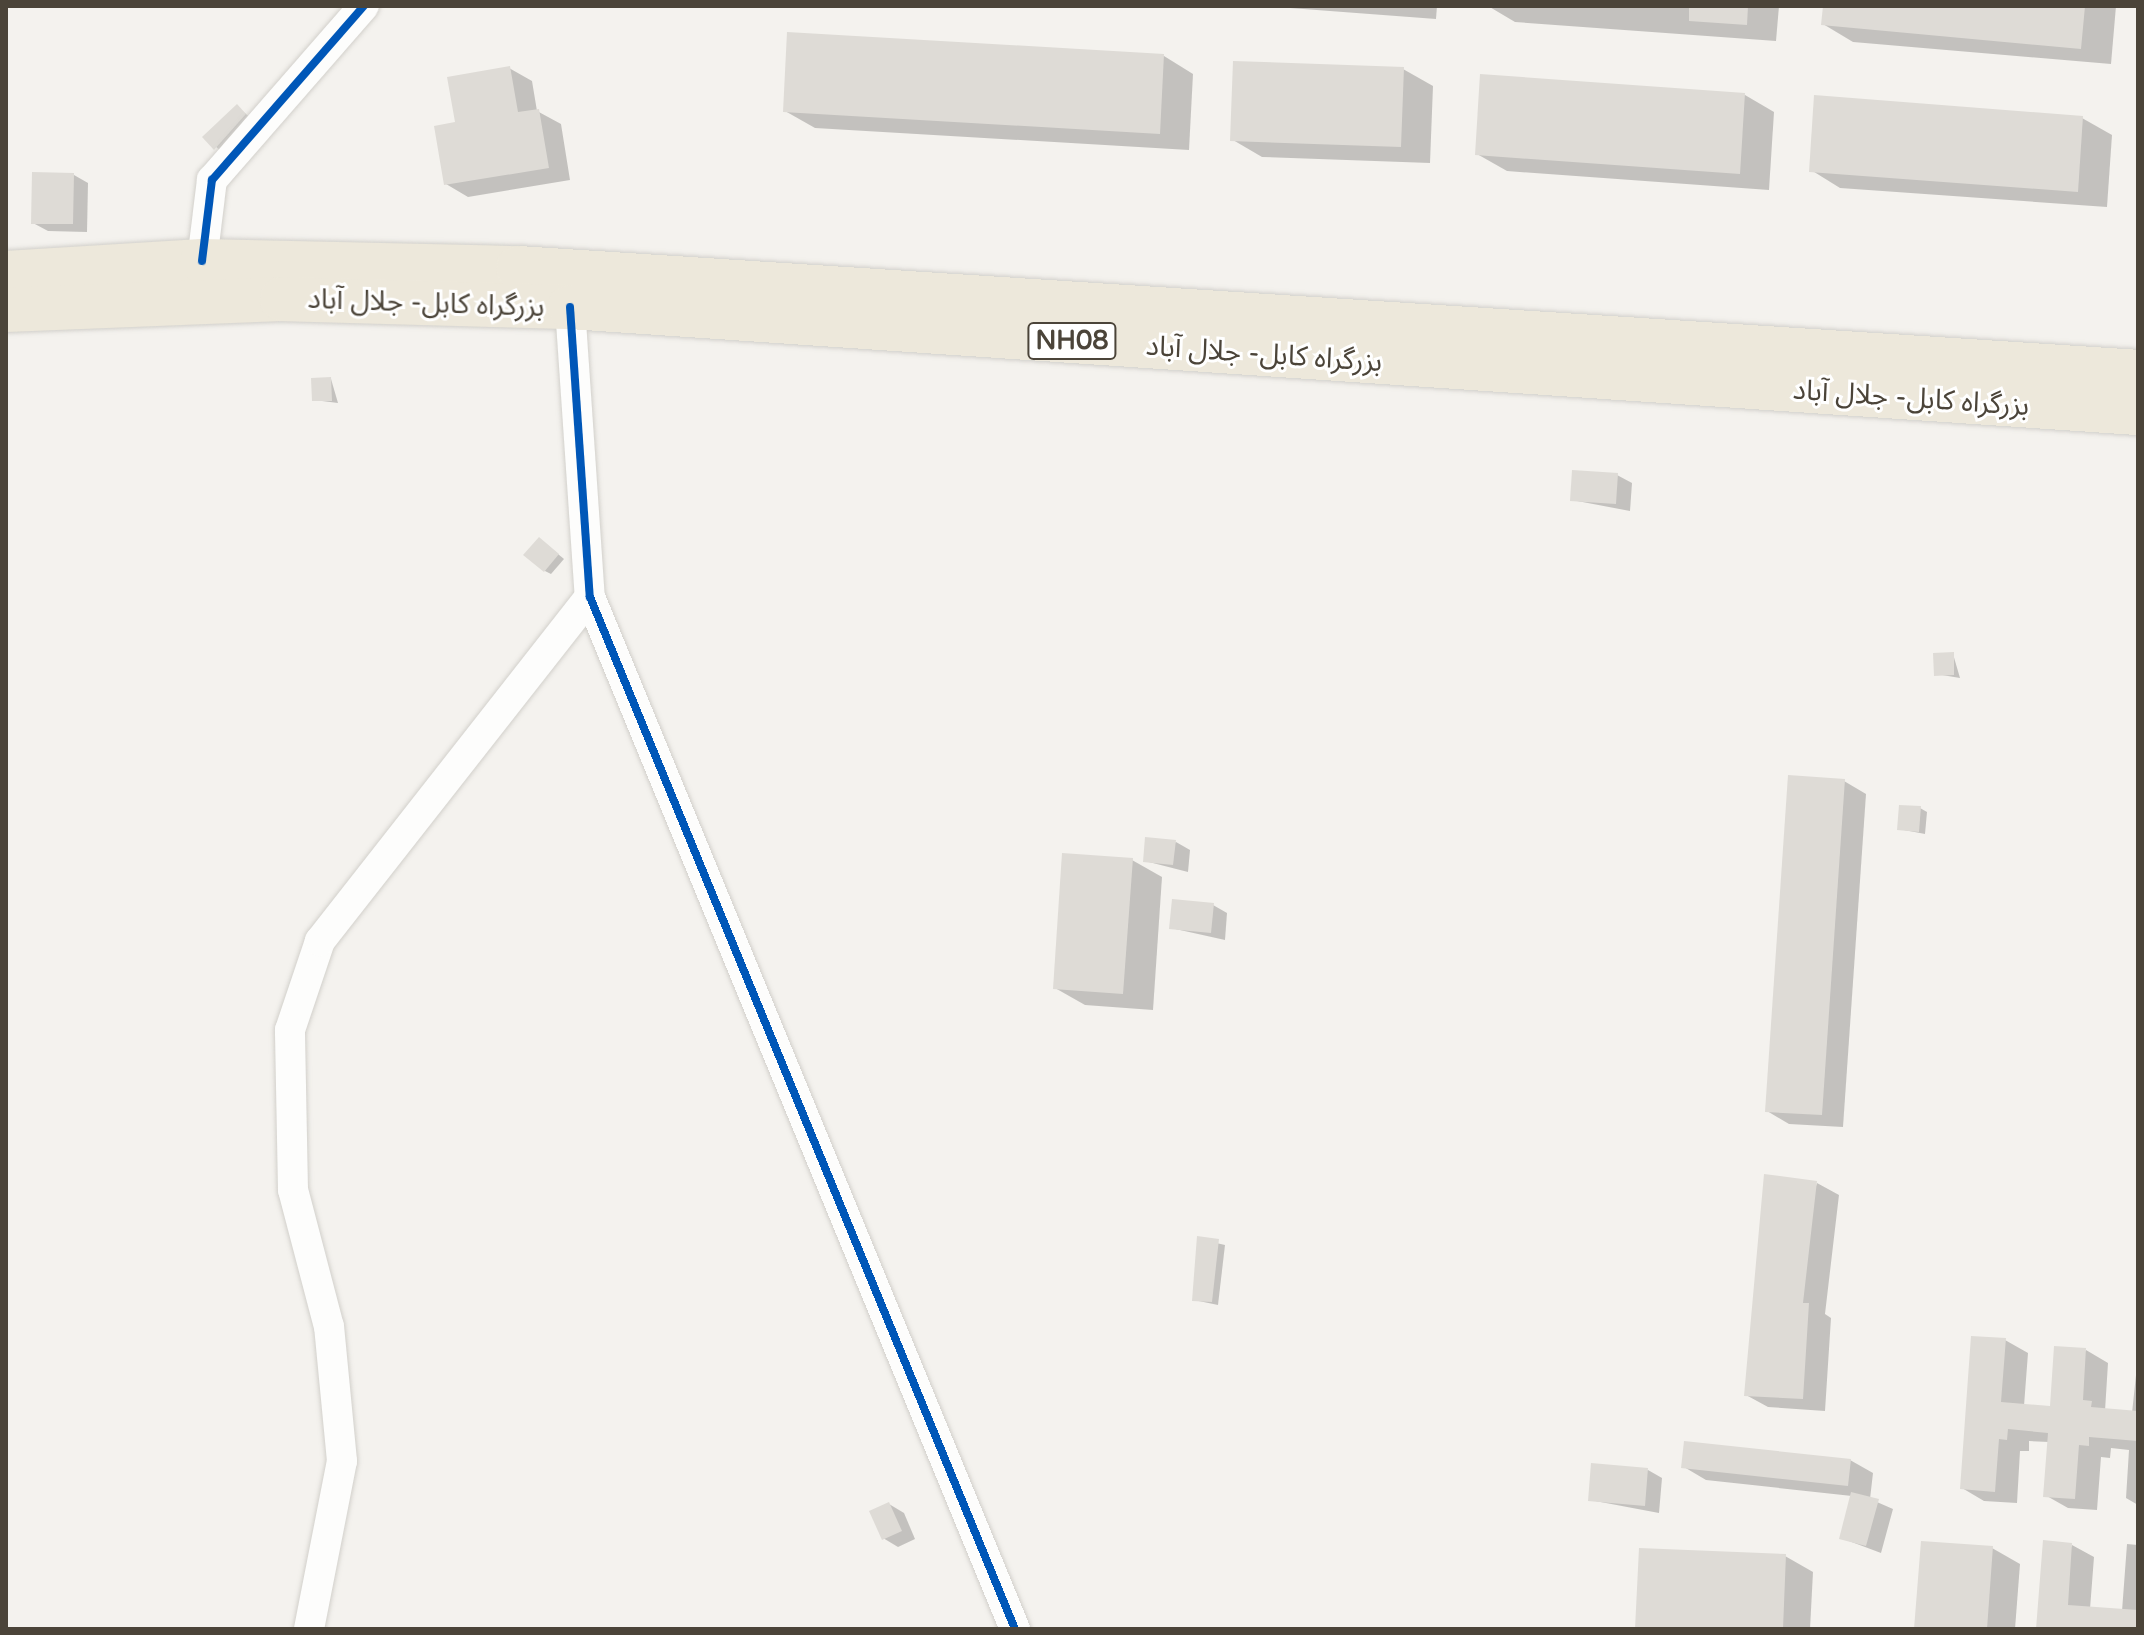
<!DOCTYPE html>
<html>
<head>
<meta charset="utf-8">
<style>
	body { margin:0 }
	#map { position:relative; width:2144px; height:1635px; overflow:hidden; background:#f4f2ee; font-family:"Varela Round","Noto Sans Arabic",sans-serif }
	div>[style] { position:absolute }
	[style*='--x'] { left:calc(var(--x)*1px); top:calc(var(--y)*1px); width:calc(var(--w)*1px); rotate:calc(var(--a)*1deg) }
	.shadow>* { inset:0; background:#0003 }
	.building>* { inset:0; background:#dedbd6 }
	.roads { filter:drop-shadow(0 0 2px #d2d0cb) drop-shadow(0 0 2px #d2d0cb) }
	.minor>* { height:30px; margin:-15px; padding:0 15px; transform-origin:15px; border-radius:15px; background:#fdfdfc }
	.highway>* { height:44px; margin:-22px; padding:0 22px; transform-origin:22px; border-radius:22px; background:#ede8db }
	.cycleway>* { height:8px; margin:-4px; padding:0 4px; transform-origin:4px; border-radius:4px; background:#0057b8 }
	span { translate:-50% -50%; white-space:nowrap; text-align:center; line-height:1.15; -webkit-text-stroke:6px #fff; paint-order:stroke }
	.shield-label span { padding:2px 6px; background:#fff; border:2px solid; border-radius:6px; -webkit-text-stroke-width:0 }
	.shield-label { font-size:26px; color:#4b4439; font-weight:700 }
	.street-label { font-size:28px; color:#4b4439 }
	.frame { position:absolute; inset:0; border:8px solid #4b4439; pointer-events:none }
</style>
</head>
<body>
<div id="map">
	<div class="shadow">
		<i style="clip-path:polygon(1263px 6px,1437px 6px,1436px 19px)"></i>
		<i style="clip-path:polygon(1488px 6px,1779px 6px,1776px 41px,1515px 22px)"></i>
		<i style="clip-path:polygon(1825px 6px,2116px 6px,2111px 64px,1853px 42px,1823px 24px)"></i>
		<i style="clip-path:polygon(1164px 56px,1193px 74px,1189px 150px,815px 128px,785px 111px)"></i>
		<i style="clip-path:polygon(509px 68px,532px 81px,537px 111px,561px 124px,570px 180px,468px 197px,446px 184px,457px 124px)"></i>
		<i style="clip-path:polygon(1403px 69px,1433px 86px,1430px 163px,1262px 157px,1233px 140px)"></i>
		<i style="clip-path:polygon(1745px 95px,1774px 112px,1769px 190px,1507px 171px,1477px 154px)"></i>
		<i style="clip-path:polygon(237px 107px,251px 118px,222px 152px,205px 137px)"></i>
		<i style="clip-path:polygon(2082px 118px,2112px 135px,2107px 207px,1840px 188px,1811px 170px)"></i>
		<i style="clip-path:polygon(74px 175px,88px 183px,87px 232px,48px 231px,33px 223px)"></i>
		<i style="clip-path:polygon(331px 379px,338px 403px,314px 400px)"></i>
		<i style="clip-path:polygon(1617px 475px,1632px 483px,1630px 511px,1572px 500px)"></i>
		<i style="clip-path:polygon(546px 544px,564px 559px,551px 574px,545px 571px)"></i>
		<i style="clip-path:polygon(1953px 654px,1960px 678px,1936px 674px)"></i>
		<i style="clip-path:polygon(1844px 781px,1866px 794px,1843px 1127px,1789px 1124px,1767px 1111px)"></i>
		<i style="clip-path:polygon(1920px 808px,1927px 812px,1925px 834px,1899px 829px)"></i>
		<i style="clip-path:polygon(1176px 842px,1190px 850px,1188px 872px,1145px 861px)"></i>
		<i style="clip-path:polygon(1132px 860px,1162px 877px,1153px 1010px,1085px 1005px,1055px 988px)"></i>
		<i style="clip-path:polygon(1213px 905px,1227px 913px,1225px 940px,1171px 928px)"></i>
		<i style="clip-path:polygon(1817px 1183px,1839px 1195px,1825px 1314px,1831px 1318px,1825px 1411px,1768px 1407px,1746px 1395px)"></i>
		<i style="clip-path:polygon(1199px 1239px,1225px 1245px,1218px 1305px,1194px 1300px)"></i>
		<i style="clip-path:polygon(2005px 1340px,2028px 1353px,2024px 1406px,2052px 1408px,2086px 1350px,2108px 1363px,2105px 1411px,2132px 1413px,2138px 1356px,2138px 1505px,2126px 1498px,2129px 1450px,2111px 1448px,2110px 1458px,2101px 1457px,2097px 1510px,2068px 1508px,2045px 1495px,2049px 1442px,2029px 1441px,2029px 1451px,2020px 1451px,2017px 1503px,1984px 1501px,1962px 1488px)"></i>
		<i style="clip-path:polygon(1850px 1460px,1873px 1473px,1870px 1499px,1893px 1509px,1881px 1553px,1841px 1538px,1852px 1496px,1706px 1480px,1684px 1467px)"></i>
		<i style="clip-path:polygon(1648px 1470px,1662px 1478px,1659px 1513px,1590px 1500px)"></i>
		<i style="clip-path:polygon(889px 1504px,904px 1513px,915px 1539px,898px 1547px,883px 1538px)"></i>
		<i style="clip-path:polygon(2127px 1544px,2138px 1545px,2138px 1629px,2038px 1629px,2072px 1545px,2094px 1557px,2090px 1609px,2122px 1611px)"></i>
		<i style="clip-path:polygon(1992px 1548px,2020px 1564px,2015px 1629px,1916px 1629px)"></i>
		<i style="clip-path:polygon(1785px 1556px,1813px 1572px,1810px 1629px,1637px 1629px)"></i>
	</div>
	<div class="building">
		<i style="clip-path:polygon(1689px 6px,1748px 6px,1747px 25px,1689px 21px)"></i>
		<i style="clip-path:polygon(1823px 6px,2085px 6px,2081px 49px,1821px 25px)"></i>
		<i style="clip-path:polygon(787px 32px,1164px 54px,1160px 134px,783px 112px)"></i>
		<i style="clip-path:polygon(1233px 61px,1404px 67px,1401px 147px,1230px 141px)"></i>
		<i style="clip-path:polygon(510px 66px,518px 112px,539px 109px,549px 168px,444px 185px,434px 126px,455px 122px,447px 77px)"></i>
		<i style="clip-path:polygon(1480px 74px,1745px 93px,1740px 174px,1475px 155px)"></i>
		<i style="clip-path:polygon(1814px 95px,2083px 116px,2078px 192px,1809px 172px)"></i>
		<i style="clip-path:polygon(237px 104px,246px 114px,214px 150px,202px 137px)"></i>
		<i style="clip-path:polygon(32px 172px,74px 173px,73px 224px,31px 224px)"></i>
		<i style="clip-path:polygon(331px 377px,332px 401px,312px 401px,311px 378px)"></i>
		<i style="clip-path:polygon(1572px 470px,1618px 473px,1616px 504px,1570px 501px)"></i>
		<i style="clip-path:polygon(539px 537px,559px 554px,544px 572px,523px 555px)"></i>
		<i style="clip-path:polygon(1954px 652px,1954px 675px,1934px 676px,1933px 653px)"></i>
		<i style="clip-path:polygon(1788px 775px,1845px 779px,1822px 1115px,1765px 1112px)"></i>
		<i style="clip-path:polygon(1899px 805px,1921px 806px,1919px 832px,1897px 830px)"></i>
		<i style="clip-path:polygon(1145px 837px,1176px 840px,1173px 865px,1143px 862px)"></i>
		<i style="clip-path:polygon(1062px 853px,1133px 858px,1123px 994px,1053px 989px)"></i>
		<i style="clip-path:polygon(1172px 899px,1214px 903px,1211px 933px,1169px 929px)"></i>
		<i style="clip-path:polygon(1764px 1174px,1817px 1181px,1803px 1303px,1809px 1303px,1803px 1399px,1744px 1396px)"></i>
		<i style="clip-path:polygon(1197px 1236px,1219px 1239px,1212px 1302px,1192px 1301px)"></i>
		<i style="clip-path:polygon(1971px 1336px,2006px 1338px,2001px 1402px,2050px 1406px,2054px 1346px,2086px 1348px,2083px 1400px,2092px 1401px,2091px 1407px,2138px 1411px,2138px 1441px,2089px 1437px,2089px 1446px,2079px 1445px,2075px 1499px,2043px 1497px,2048px 1433px,2008px 1429px,2007px 1440px,1999px 1439px,1995px 1492px,1960px 1489px)"></i>
		<i style="clip-path:polygon(1684px 1441px,1851px 1459px,1848px 1486px,1681px 1468px)"></i>
		<i style="clip-path:polygon(1591px 1463px,1648px 1468px,1645px 1506px,1588px 1501px)"></i>
		<i style="clip-path:polygon(1851px 1492px,1879px 1499px,1866px 1546px,1839px 1539px)"></i>
		<i style="clip-path:polygon(889px 1502px,902px 1531px,882px 1540px,869px 1511px)"></i>
		<i style="clip-path:polygon(2043px 1540px,2072px 1543px,2068px 1605px,2138px 1610px,2138px 1629px,2036px 1629px)"></i>
		<i style="clip-path:polygon(1921px 1541px,1993px 1546px,1987px 1629px,1914px 1629px)"></i>
		<i style="clip-path:polygon(1639px 1548px,1786px 1554px,1783px 1629px,1635px 1629px)"></i>
	</div>
	<div class="roads">
		<div class="minor">
			<i style="--x:202;--y:261;--w:82;--a:-83"></i>
			<i style="--x:212;--y:180;--w:231;--a:-48.9"></i>
			<i style="--x:570;--y:307;--w:291;--a:86.1"></i>
			<i style="--x:590;--y:597;--w:1116;--a:67.62"></i>
			<i style="--x:309;--y:1629;--w:171;--a:-78.9"></i>
			<i style="--x:342;--y:1461;--w:135;--a:-95.5"></i>
			<i style="--x:329;--y:1327;--w:142;--a:-104.7"></i>
			<i style="--x:293;--y:1190;--w:160;--a:-91.1"></i>
			<i style="--x:290;--y:1030;--w:94;--a:-71.4"></i>
			<i style="--x:320;--y:941;--w:437;--a:-51.9"></i>
		</div>
		<div class="highway">
			<i style="--x:6;--y:273;--w:196;--a:-3.5"></i>
			<i style="--x:202;--y:261;--w:316;--a:1.3"></i>
			<i style="--x:518;--y:268;--w:1623;--a:3.67"></i>
			<i style="--x:6;--y:310;--w:276;--a:-2.3"></i>
			<i style="--x:282;--y:299;--w:288;--a:1.6"></i>
			<i style="--x:570;--y:307;--w:1572;--a:3.87"></i>
		</div>
	</div>
	<div class="cycleway">
		<i style="--x:202;--y:261;--w:82;--a:-83"></i>
		<i style="--x:212;--y:180;--w:231;--a:-48.9"></i>
		<i style="--x:570;--y:307;--w:291;--a:86.1"></i>
		<i style="--x:590;--y:597;--w:1116;--a:67.62"></i>
	</div>
	<div class="shield-label">
		<span style="left:1072px;top:341px">NH08</span>
	</div>
	<div class="street-label">
		<span style="left:426px;top:303px;rotate:2deg">بزرگراه کابل- جلال آباد</span>
		<span style="left:1264px;top:354px;rotate:4deg">بزرگراه کابل- جلال آباد</span>
		<span style="left:1911px;top:398px;rotate:4deg">بزرگراه کابل- جلال آباد</span>
	</div>
	<div class="frame"></div>
</div>
</body>
</html>
